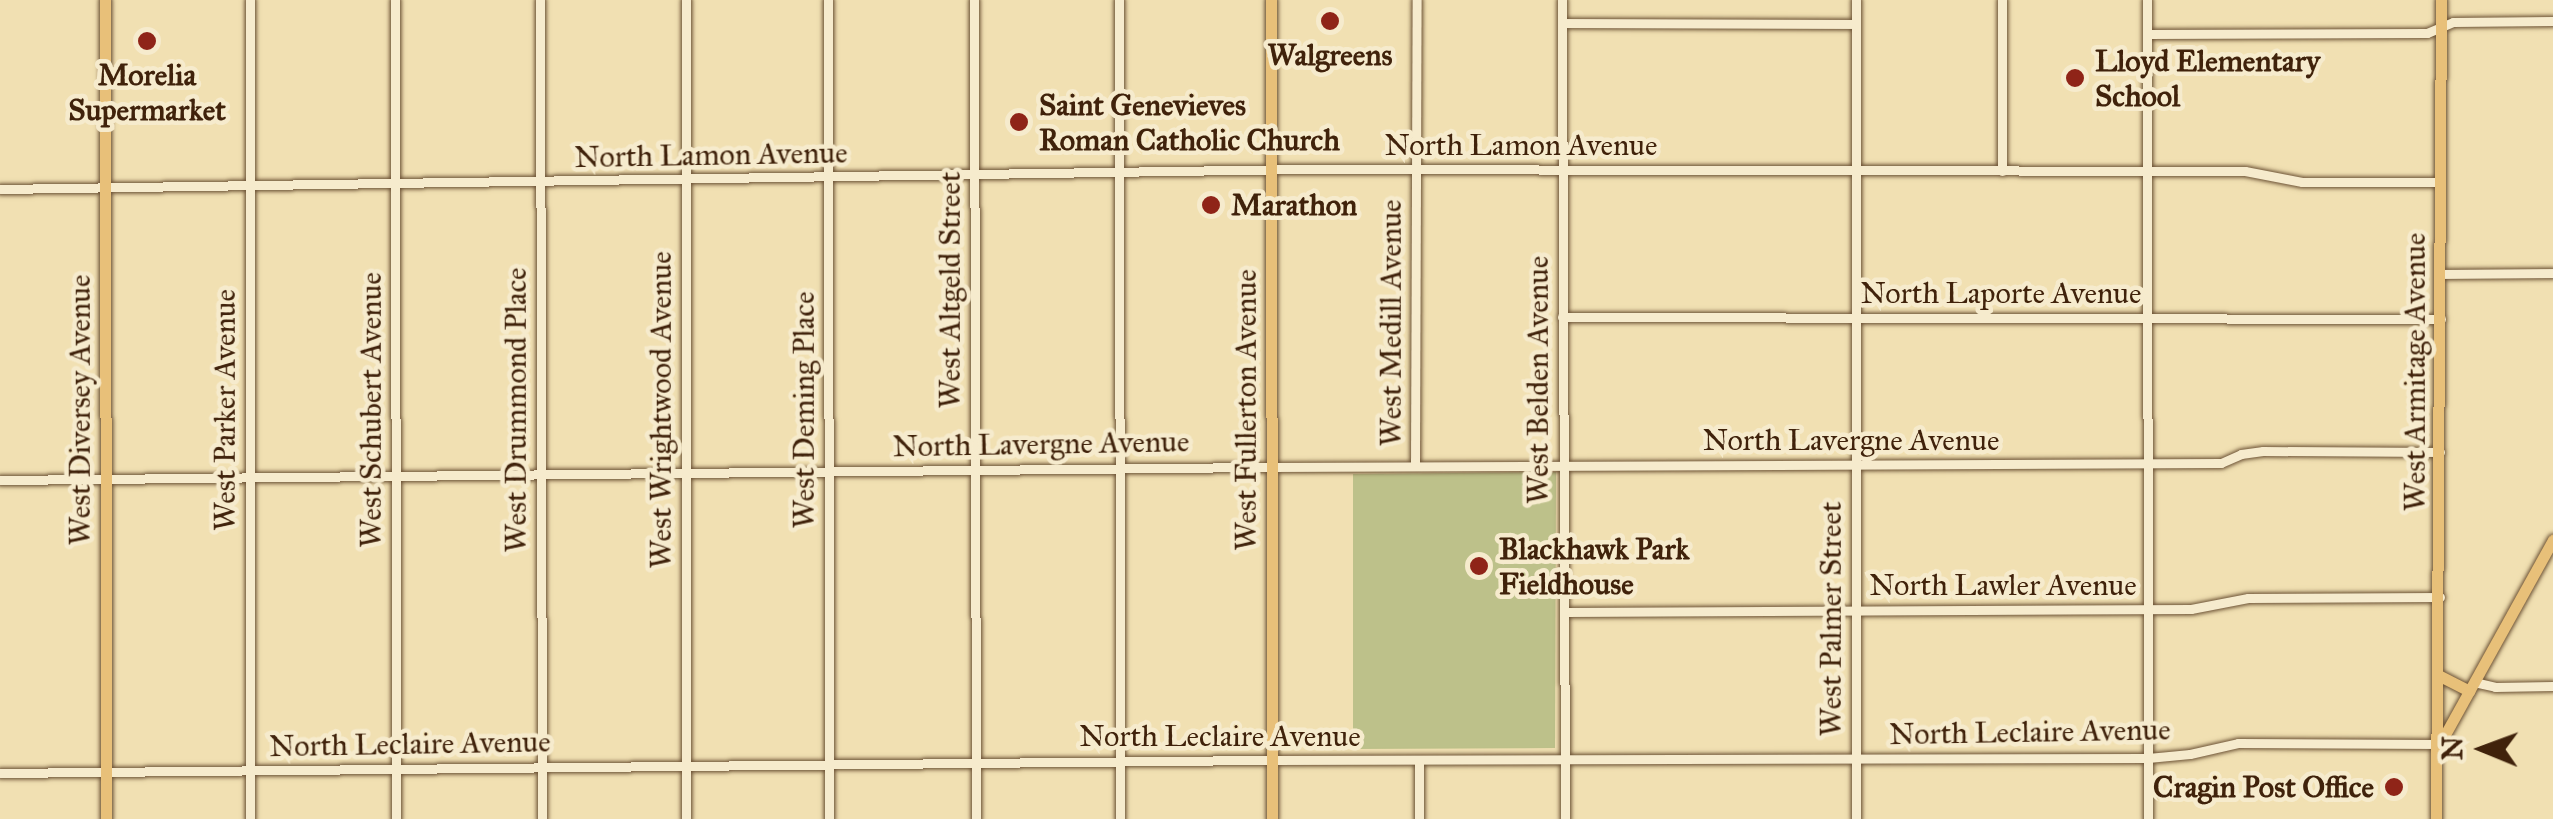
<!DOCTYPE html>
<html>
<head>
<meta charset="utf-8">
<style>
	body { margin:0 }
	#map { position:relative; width:2553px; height:819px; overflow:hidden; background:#f1e0b2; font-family:"IM FELL Great Primer",serif }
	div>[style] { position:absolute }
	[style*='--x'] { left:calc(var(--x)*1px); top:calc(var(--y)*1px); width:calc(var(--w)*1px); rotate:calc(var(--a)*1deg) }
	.green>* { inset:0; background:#bdc18a }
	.roads { filter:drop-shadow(0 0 2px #6c5235) drop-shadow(0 0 2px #6c5235) }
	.minor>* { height:9px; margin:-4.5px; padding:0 4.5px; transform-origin:4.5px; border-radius:4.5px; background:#f6ebcd }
	.major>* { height:11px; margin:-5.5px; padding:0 5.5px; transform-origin:5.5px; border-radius:5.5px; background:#e8c079 }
	.dots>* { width:28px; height:28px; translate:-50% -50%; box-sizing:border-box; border:5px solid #f6ebcd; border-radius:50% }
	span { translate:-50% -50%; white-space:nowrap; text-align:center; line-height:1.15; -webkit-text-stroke:9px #f6ebcd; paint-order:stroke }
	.poi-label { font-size:30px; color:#40220b; font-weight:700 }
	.left { translate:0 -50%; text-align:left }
	.right { translate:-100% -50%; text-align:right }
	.street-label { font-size:30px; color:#40220b }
	.north { position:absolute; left:2433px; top:699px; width:100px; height:100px; -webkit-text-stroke:8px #f6ebcd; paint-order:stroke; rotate:271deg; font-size:28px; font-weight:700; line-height:40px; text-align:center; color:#40220b }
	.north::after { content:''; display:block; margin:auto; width:35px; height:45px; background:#40220b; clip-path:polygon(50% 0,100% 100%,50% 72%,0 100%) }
</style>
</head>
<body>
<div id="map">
	<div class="green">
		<i style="clip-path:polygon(1556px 472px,1555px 748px,1353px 749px,1353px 474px)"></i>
	</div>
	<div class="roads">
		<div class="minor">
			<i style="--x:250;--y:0;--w:819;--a:90"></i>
			<i style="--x:395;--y:0;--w:819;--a:89.93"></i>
			<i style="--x:540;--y:0;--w:819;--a:89.86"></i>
			<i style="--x:686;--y:0;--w:819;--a:90"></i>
			<i style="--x:828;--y:0;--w:819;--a:89.93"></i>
			<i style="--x:974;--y:0;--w:819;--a:89.86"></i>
			<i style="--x:1119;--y:0;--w:819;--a:89.93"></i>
			<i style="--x:1562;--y:0;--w:819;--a:89.79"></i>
			<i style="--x:2002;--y:0;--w:171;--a:90"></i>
			<i style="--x:2147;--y:0;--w:819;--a:89.93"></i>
			<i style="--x:1562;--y:23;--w:294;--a:0.2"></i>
			<i style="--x:2147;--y:34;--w:280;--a:-0.2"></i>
			<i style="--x:2427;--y:33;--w:28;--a:-23"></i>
			<i style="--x:2453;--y:22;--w:100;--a:-0.6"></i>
			<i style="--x:0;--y:189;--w:1295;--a:-0.88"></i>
			<i style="--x:1295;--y:169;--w:950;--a:0.12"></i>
			<i style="--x:2245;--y:171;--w:58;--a:10.9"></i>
			<i style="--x:2302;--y:182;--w:139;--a:0"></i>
			<i style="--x:2441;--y:274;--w:112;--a:-0.5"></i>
			<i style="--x:1562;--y:317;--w:879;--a:0.13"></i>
			<i style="--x:1415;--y:466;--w:466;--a:-89.8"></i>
			<i style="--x:0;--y:480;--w:1272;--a:-0.59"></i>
			<i style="--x:1272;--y:467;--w:949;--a:-0.24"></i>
			<i style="--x:2221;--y:463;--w:22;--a:-24"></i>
			<i style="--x:2241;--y:454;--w:22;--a:-8"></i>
			<i style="--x:2263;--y:451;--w:177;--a:0.3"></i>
			<i style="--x:1565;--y:612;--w:626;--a:-0.27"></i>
			<i style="--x:2191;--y:609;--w:58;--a:-10.9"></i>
			<i style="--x:2248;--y:598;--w:192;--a:-0.3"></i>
			<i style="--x:2474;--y:682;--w:22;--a:13"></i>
			<i style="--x:2495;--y:687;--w:58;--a:-1"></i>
			<i style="--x:0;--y:773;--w:1272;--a:-0.59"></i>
			<i style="--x:1272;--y:760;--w:876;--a:-0.13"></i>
			<i style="--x:2148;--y:758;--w:42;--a:-5.4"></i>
			<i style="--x:2190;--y:754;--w:49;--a:-12.9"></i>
			<i style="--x:2238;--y:743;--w:202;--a:0.3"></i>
			<i style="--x:1419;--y:819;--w:59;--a:-90"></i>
			<i style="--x:1856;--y:819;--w:819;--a:-90"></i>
		</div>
		<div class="major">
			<i style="--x:105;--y:0;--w:819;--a:89.93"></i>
			<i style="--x:1271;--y:0;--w:819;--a:89.93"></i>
			<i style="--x:2440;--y:676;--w:33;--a:27"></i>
			<i style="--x:2442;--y:740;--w:229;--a:-61"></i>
			<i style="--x:2436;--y:819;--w:819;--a:-89.65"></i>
		</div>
	</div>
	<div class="dots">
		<i style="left:1330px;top:21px;background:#8f2418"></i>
		<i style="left:147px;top:41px;background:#8f2418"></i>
		<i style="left:2075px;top:78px;background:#8f2418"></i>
		<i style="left:1019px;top:122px;background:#8f2418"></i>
		<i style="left:1211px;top:205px;background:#8f2418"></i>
		<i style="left:1479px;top:566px;background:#8f2418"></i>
		<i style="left:2394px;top:787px;background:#8f2418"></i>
	</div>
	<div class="poi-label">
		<span style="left:1330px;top:55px">Walgreens</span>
		<span class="left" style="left:2095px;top:78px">Lloyd Elementary<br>School</span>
		<span style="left:147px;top:92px">Morelia<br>Supermarket</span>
		<span class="left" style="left:1039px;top:122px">Saint Genevieves<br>Roman Catholic Church</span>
		<span class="left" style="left:1231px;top:205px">Marathon</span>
		<span class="left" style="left:1499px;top:566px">Blackhawk Park<br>Fieldhouse</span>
		<span class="right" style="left:2374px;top:787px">Cragin Post Office</span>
	</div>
	<div class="street-label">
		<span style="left:1521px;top:145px">North Lamon Avenue</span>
		<span style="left:711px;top:155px;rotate:-1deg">North Lamon Avenue</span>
		<span style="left:950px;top:290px;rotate:-90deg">West Altgeld Street</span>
		<span style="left:2001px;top:293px">North Laporte Avenue</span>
		<span style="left:1391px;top:323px;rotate:-90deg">West Medill Avenue</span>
		<span style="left:2415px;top:372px;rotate:-90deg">West Armitage Avenue</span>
		<span style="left:1538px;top:380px;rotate:-90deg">West Belden Avenue</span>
		<span style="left:80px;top:410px;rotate:-90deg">West Diversey Avenue</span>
		<span style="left:225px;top:410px;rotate:-90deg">West Parker Avenue</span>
		<span style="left:371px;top:410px;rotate:-90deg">West Schubert Avenue</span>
		<span style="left:516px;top:410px;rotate:-90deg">West Drummond Place</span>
		<span style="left:661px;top:410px;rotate:-90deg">West Wrightwood Avenue</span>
		<span style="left:804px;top:410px;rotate:-90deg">West Deming Place</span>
		<span style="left:1246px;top:410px;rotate:-90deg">West Fullerton Avenue</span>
		<span style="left:1851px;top:440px">North Lavergne Avenue</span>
		<span style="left:1041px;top:444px;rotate:-1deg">North Lavergne Avenue</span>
		<span style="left:2003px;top:585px">North Lawler Avenue</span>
		<span style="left:1831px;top:619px;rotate:-90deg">West Palmer Street</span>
		<span style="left:2030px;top:732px;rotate:-1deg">North Leclaire Avenue</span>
		<span style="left:1220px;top:736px">North Leclaire Avenue</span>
		<span style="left:410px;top:744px;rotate:-1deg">North Leclaire Avenue</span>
	</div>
	<div class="north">N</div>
</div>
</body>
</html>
